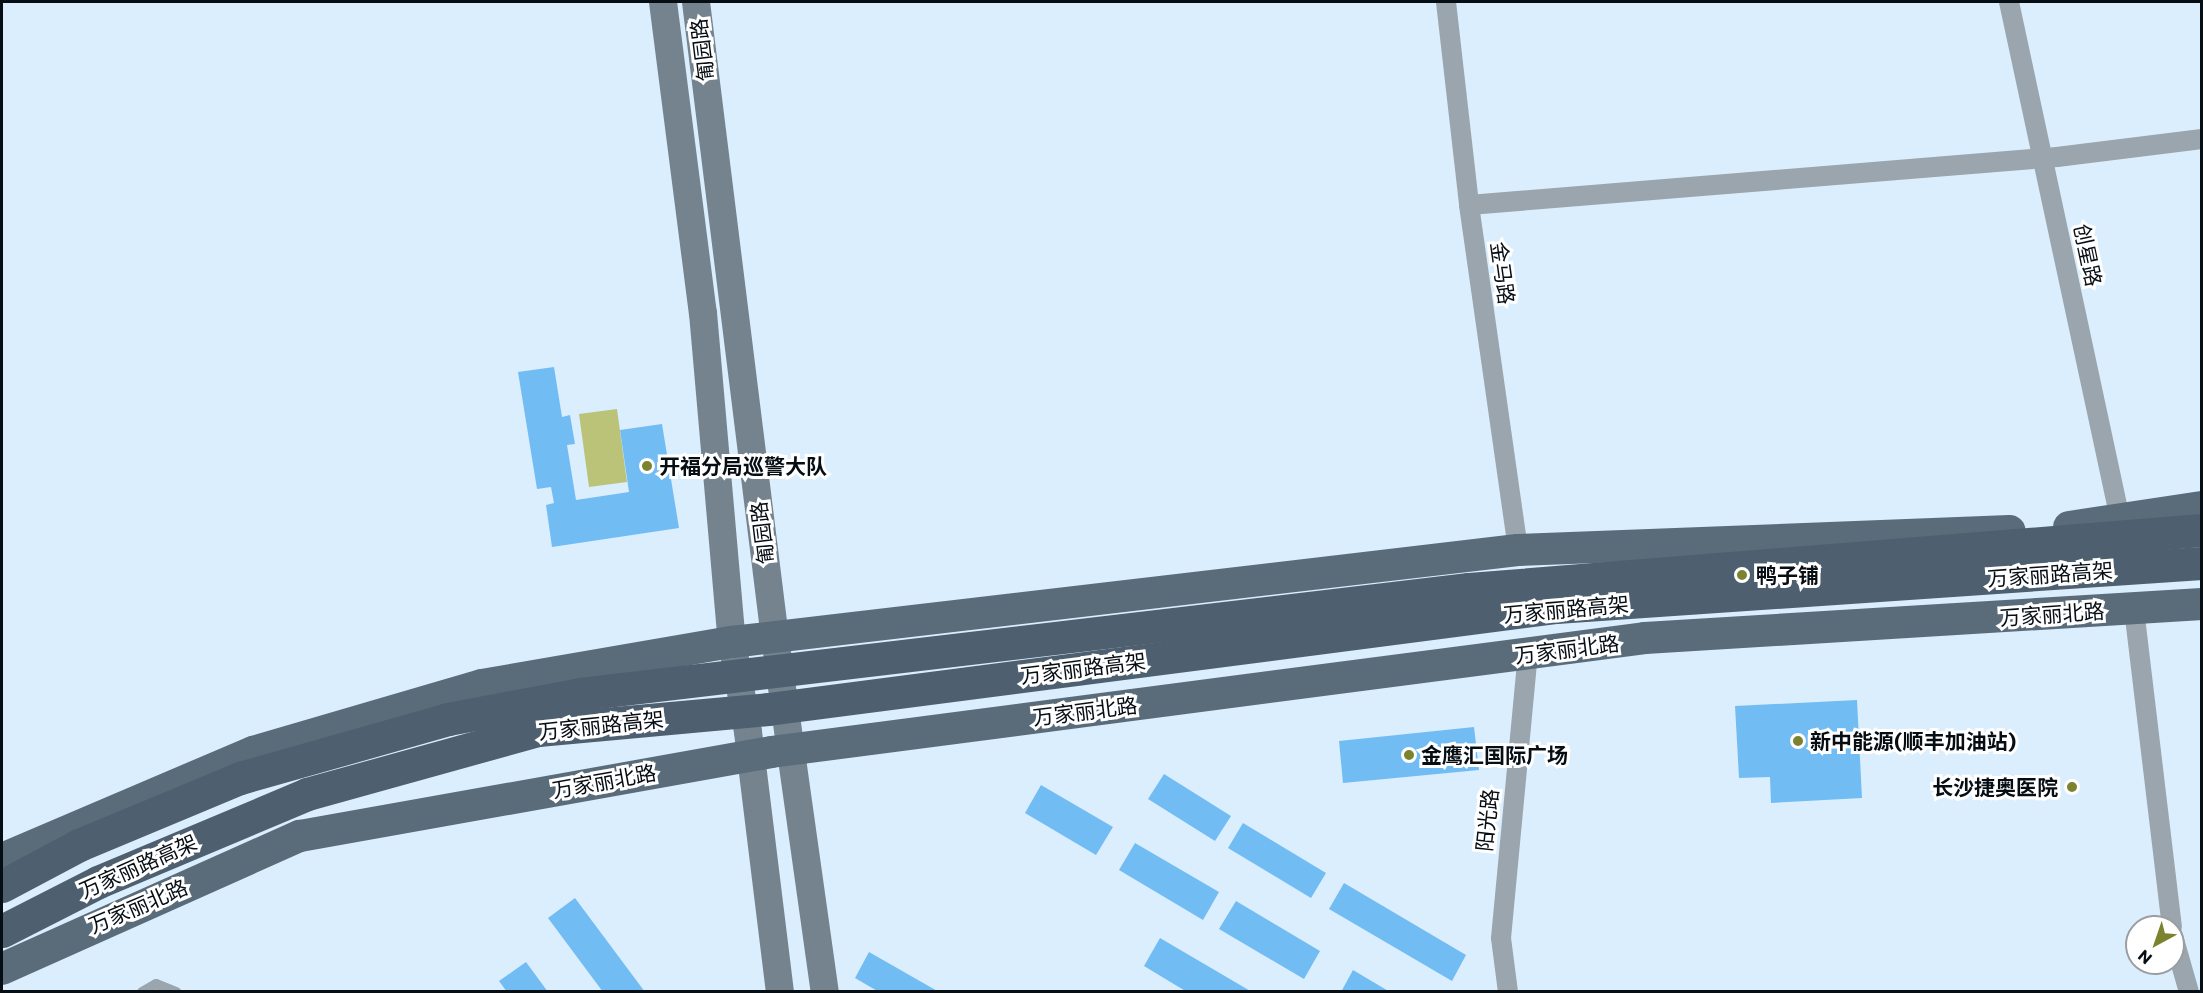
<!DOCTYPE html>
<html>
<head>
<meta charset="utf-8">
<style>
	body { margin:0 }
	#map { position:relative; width:2203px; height:993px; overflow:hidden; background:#dbeefd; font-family:Commissioner,"Noto Sans SC",sans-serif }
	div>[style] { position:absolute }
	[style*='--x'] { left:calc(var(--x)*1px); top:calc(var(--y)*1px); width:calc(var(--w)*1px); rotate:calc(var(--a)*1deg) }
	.green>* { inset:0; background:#bac378 }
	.building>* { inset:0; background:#72bcf4 }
	.service>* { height:10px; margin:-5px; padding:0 5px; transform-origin:5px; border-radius:5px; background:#9ba5ad }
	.minor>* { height:20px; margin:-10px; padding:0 10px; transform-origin:10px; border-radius:10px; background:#9ba5ad }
	.secondary>* { height:28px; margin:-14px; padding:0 14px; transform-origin:14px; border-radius:14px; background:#75838f }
	.primary>* { height:32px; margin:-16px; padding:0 16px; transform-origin:16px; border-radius:16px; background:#5a6b79 }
	.trunk-bridge>* { height:33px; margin:-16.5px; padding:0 16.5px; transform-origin:16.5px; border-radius:16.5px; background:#4e6070 }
	.dots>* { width:16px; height:16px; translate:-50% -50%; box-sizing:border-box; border:3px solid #fff; border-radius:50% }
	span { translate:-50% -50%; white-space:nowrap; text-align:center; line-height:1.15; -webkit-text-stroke:6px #fff; paint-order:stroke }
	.street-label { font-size:21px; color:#060d13 }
	.poi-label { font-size:21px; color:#060d13; font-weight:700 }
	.left { translate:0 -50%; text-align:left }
	.right { translate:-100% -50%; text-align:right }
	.frame { position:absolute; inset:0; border:3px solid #060d13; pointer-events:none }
	.north { position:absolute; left:2125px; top:915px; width:60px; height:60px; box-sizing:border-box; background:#fff; border:2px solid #9b9ea1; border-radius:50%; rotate:220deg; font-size:16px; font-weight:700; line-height:24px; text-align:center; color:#060d13 }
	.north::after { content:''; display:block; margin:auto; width:21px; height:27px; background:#7b832f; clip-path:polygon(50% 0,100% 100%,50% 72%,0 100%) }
</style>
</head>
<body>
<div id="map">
	<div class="green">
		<i style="clip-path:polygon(617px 409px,627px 482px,589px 487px,579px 414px)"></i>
	</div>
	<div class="building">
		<i style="clip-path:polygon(554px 367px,562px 417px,570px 415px,575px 444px,567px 445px,576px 500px,629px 492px,620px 430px,662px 424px,679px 528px,552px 547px,546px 505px,554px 503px,551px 487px,537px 489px,518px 372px)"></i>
		<i style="clip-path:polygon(1857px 700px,1862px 798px,1771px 803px,1770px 777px,1739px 778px,1735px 706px)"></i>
		<i style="clip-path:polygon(1474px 727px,1479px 770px,1343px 783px,1339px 741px)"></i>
		<i style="clip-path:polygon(1164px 774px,1231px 816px,1215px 841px,1148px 799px)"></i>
		<i style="clip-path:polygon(1041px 785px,1113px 827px,1096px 855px,1025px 813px)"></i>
		<i style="clip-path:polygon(1243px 823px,1326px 873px,1311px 898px,1228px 848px)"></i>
		<i style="clip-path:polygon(1135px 843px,1219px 892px,1203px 920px,1119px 870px)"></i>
		<i style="clip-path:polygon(1344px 883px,1466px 955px,1452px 981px,1329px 909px)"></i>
		<i style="clip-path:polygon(575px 898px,645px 992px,603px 992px,548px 918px)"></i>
		<i style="clip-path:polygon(1236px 901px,1320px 951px,1304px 979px,1219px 929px)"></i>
		<i style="clip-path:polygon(1160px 938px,1252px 992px,1187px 992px,1144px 966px)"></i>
		<i style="clip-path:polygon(869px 952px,939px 992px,879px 992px,855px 978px)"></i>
		<i style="clip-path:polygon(526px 962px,548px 992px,507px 992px,499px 981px)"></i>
		<i style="clip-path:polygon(1353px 970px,1390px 992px,1341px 992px)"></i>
	</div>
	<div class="service">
		<i style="--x:142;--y:992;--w:16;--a:-30"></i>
		<i style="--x:156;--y:984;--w:22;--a:22"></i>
	</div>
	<div class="minor">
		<i style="--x:1446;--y:2;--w:204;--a:83.5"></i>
		<i style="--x:1469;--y:205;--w:348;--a:81.9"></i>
		<i style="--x:2009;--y:2;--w:529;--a:77.88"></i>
		<i style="--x:1469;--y:205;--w:590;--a:-4.67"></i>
		<i style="--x:2057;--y:157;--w:146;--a:-7.1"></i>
		<i style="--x:2134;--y:609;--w:320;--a:83.2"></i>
		<i style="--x:2173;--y:936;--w:58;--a:74.1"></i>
		<i style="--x:1508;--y:992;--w:54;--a:-97.4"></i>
		<i style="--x:1501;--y:938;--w:285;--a:-84.6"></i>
	</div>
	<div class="secondary">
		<i style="--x:663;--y:2;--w:314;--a:82.7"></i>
		<i style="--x:703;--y:313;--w:330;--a:85"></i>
		<i style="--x:732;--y:642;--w:91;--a:79.9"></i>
		<i style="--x:748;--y:732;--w:262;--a:83"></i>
		<i style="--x:696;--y:2;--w:641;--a:82.92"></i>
		<i style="--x:775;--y:638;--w:358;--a:82"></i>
	</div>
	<div class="primary">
		<i style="--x:2069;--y:527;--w:134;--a:-8.6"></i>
		<i style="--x:2;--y:859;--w:273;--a:-23.1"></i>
		<i style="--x:253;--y:752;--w:239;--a:-16.3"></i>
		<i style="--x:482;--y:685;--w:254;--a:-9.8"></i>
		<i style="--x:732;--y:642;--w:791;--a:-6.68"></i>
		<i style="--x:1518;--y:550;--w:492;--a:-2.2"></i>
		<i style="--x:2;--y:969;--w:326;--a:-24.1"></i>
		<i style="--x:300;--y:836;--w:478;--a:-10.1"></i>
		<i style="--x:771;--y:752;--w:881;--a:-7.43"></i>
		<i style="--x:1645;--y:638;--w:558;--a:-3.49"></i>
	</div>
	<div class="trunk-bridge">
		<i style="--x:2;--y:886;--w:87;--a:-28"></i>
		<i style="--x:79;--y:845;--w:174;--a:-22.6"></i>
		<i style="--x:240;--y:778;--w:216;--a:-15.8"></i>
		<i style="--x:448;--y:719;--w:134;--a:-10.7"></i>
		<i style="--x:580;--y:694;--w:895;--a:-6.74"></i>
		<i style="--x:1469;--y:589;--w:735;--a:-4.6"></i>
		<i style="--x:2;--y:931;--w:108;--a:-27"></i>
		<i style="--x:98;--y:882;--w:227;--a:-22.8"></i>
		<i style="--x:307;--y:794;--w:240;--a:-15.5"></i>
		<i style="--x:538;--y:730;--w:231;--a:-5.2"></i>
		<i style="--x:768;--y:709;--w:795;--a:-7.38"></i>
		<i style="--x:1556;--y:607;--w:647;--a:-3.9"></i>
	</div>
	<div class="dots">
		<i style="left:647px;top:466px;background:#7b832f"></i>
		<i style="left:1742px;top:575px;background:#7b832f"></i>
		<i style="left:1798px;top:741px;background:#7b832f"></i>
		<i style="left:1409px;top:755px;background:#7b832f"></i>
		<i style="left:2072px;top:787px;background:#7b832f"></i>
	</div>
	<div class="street-label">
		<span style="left:702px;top:50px;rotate:-97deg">匍园路</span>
		<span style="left:2088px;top:255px;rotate:78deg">创星路</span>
		<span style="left:1503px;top:273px;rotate:82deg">金马路</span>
		<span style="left:762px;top:533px;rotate:-97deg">匍园路</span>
		<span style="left:2050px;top:574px;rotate:-4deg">万家丽路高架</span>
		<span style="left:1566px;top:609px;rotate:-5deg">万家丽路高架</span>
		<span style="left:2052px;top:614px;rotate:-4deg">万家丽北路</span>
		<span style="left:1567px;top:649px;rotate:-7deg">万家丽北路</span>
		<span style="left:1083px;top:668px;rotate:-7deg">万家丽路高架</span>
		<span style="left:1085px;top:711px;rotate:-7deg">万家丽北路</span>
		<span style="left:601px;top:725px;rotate:-6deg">万家丽路高架</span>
		<span style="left:604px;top:781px;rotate:-10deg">万家丽北路</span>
		<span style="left:1487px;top:820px;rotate:-84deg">阳光路</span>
		<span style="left:138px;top:866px;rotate:-24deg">万家丽路高架</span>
		<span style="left:138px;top:906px;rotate:-23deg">万家丽北路</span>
	</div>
	<div class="poi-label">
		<span class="left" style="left:659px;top:466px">开福分局巡警大队</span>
		<span class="left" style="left:1756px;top:575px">鸭子铺</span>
		<span class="left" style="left:1810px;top:741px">新中能源(顺丰加油站)</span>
		<span class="left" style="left:1421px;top:755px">金鹰汇国际广场</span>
		<span class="right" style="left:2058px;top:787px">长沙捷奥医院</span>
	</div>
	<div class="frame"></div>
	<div class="north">N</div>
</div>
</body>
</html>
